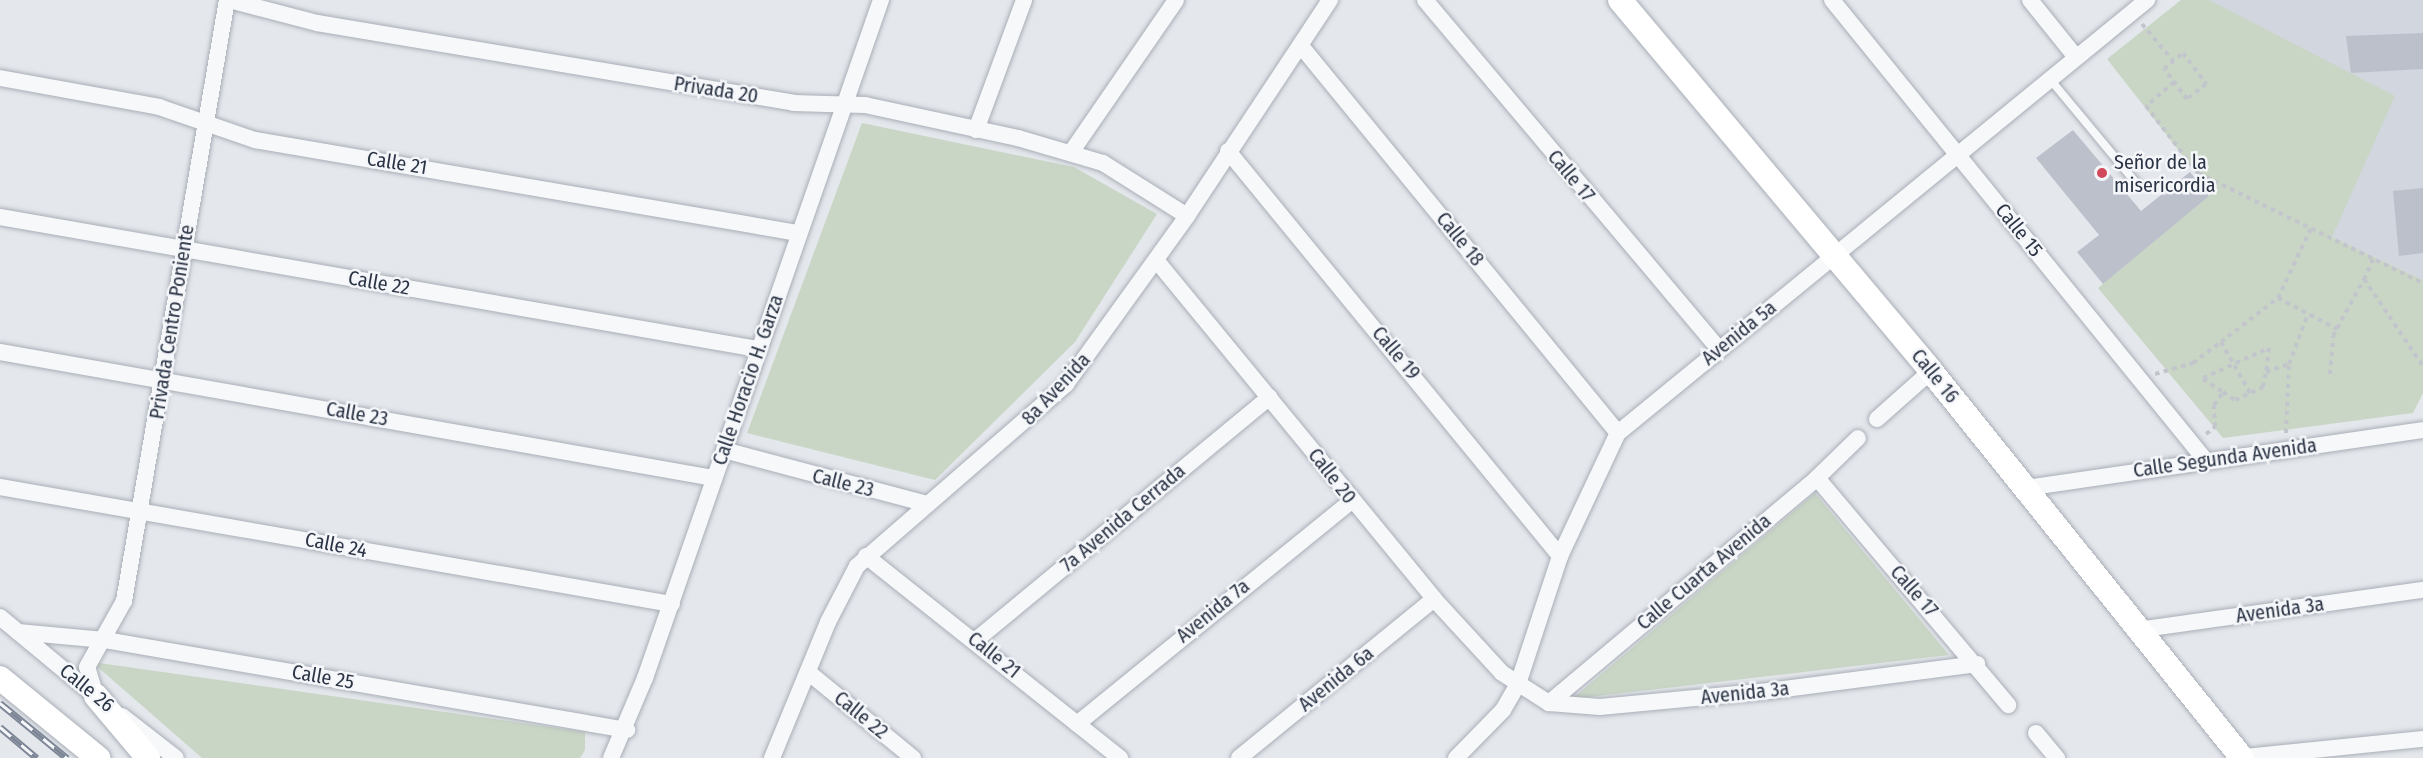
<!DOCTYPE html>
<html>
<head>
<meta charset="utf-8">
<style>
	body { margin:0 }
	#map { position:relative; width:2423px; height:758px; overflow:hidden; background:#e4e7ec; font-family:"Fira Sans Condensed",sans-serif }
	div>[style] { position:absolute }
	[style*='--x'] { left:calc(var(--x)*1px); top:calc(var(--y)*1px); width:calc(var(--w)*1px); rotate:calc(var(--a)*1deg) }
	.built>* { inset:0; background:#d2d6de }
	.green>* { inset:0; background:#c9d6c5 }
	.building>* { inset:0; background:#bbc0ca }
	.path>* { height:4px; margin-top:-2px; transform-origin:0; background:repeating-linear-gradient(90deg,#c2c5cb 0 4.5px,transparent 0 9px) }
	.roads { filter:drop-shadow(0 0 2px #a9aeb7) drop-shadow(0 0 2px #a9aeb7) }
	.lane>* { height:8px; margin:-4px; padding:0 4px; transform-origin:4px; border-radius:4px; background:#f7f8fa }
	.street>* { height:16px; margin:-8px; padding:0 8px; transform-origin:8px; border-radius:8px; background:#f7f8fa }
	.secondary>* { height:24px; margin:-12px; padding:0 12px; transform-origin:12px; border-radius:12px; background:#fff }
	.rail>* { height:7px; margin-top:-3.5px; transform-origin:0; background:repeating-linear-gradient(90deg,#f4f6f9 0 14px,#7d8696 0 28px); box-sizing:border-box; border-block:2px solid #7d8696 }
	.dots>* { width:16px; height:16px; translate:-50% -50%; box-sizing:border-box; border:3px solid #f4f6f9; border-radius:50% }
	span { translate:-50% -50%; white-space:nowrap; text-align:center; line-height:1.15; -webkit-text-stroke:5px #f4f6f9; paint-order:stroke }
	.street-label { font-size:20px; color:#2b3445 }
	.poi-label { font-size:20px; color:#2b3445 }
	.left { translate:0 -50%; text-align:left }
</style>
</head>
<body>
<div id="map">
	<div class="built">
		<i style="clip-path:polygon(2209px 0,2423px 0,2423px 280px,2332px 237px)"></i>
	</div>
	<div class="green">
		<i style="clip-path:polygon(2181px 0,2209px 0,2395px 96px,2332px 237px,2423px 280px,2423px 393px,2413px 413px,2223px 438px,2098px 288px,2212px 193px,2107px 59px)"></i>
		<i style="clip-path:polygon(862px 123px,1074px 167px,1157px 214px,1075px 342px,935px 480px,747px 433px)"></i>
		<i style="clip-path:polygon(1815px 493px,1949px 655px,1572px 699px)"></i>
		<i style="clip-path:polygon(92px 662px,585px 732px,585px 750px,580px 758px,202px 758px)"></i>
	</div>
	<div class="building">
		<i style="clip-path:polygon(2423px 33px,2423px 69px,2351px 73px,2346px 36px)"></i>
		<i style="clip-path:polygon(2073px 130px,2141px 211px,2190px 172px,2209px 196px,2103px 284px,2077px 252px,2099px 235px,2036px 158px)"></i>
		<i style="clip-path:polygon(2423px 188px,2423px 253px,2399px 256px,2393px 191px)"></i>
	</div>
	<div class="path">
		<i style="--x:2142;--y:24;--w:48;--a:50"></i>
		<i style="--x:2183;--y:53;--w:39;--a:53"></i>
		<i style="--x:2206;--y:84;--w:24;--a:142"></i>
		<i style="--x:2187;--y:99;--w:38;--a:-127"></i>
		<i style="--x:2164;--y:69;--w:25;--a:-40"></i>
		<i style="--x:2174;--y:82;--w:37;--a:139"></i>
		<i style="--x:2146;--y:106;--w:85;--a:52.2"></i>
		<i style="--x:2198;--y:173;--w:250;--a:26.1"></i>
		<i style="--x:2373;--y:259;--w:22;--a:114"></i>
		<i style="--x:2364;--y:279;--w:105;--a:55.9"></i>
		<i style="--x:2278;--y:298;--w:67;--a:27.7"></i>
		<i style="--x:2221;--y:342;--w:72;--a:-37.7"></i>
		<i style="--x:2278;--y:298;--w:77;--a:-64.8"></i>
		<i style="--x:2155;--y:374;--w:40;--a:-16"></i>
		<i style="--x:2193;--y:363;--w:35;--a:-37"></i>
		<i style="--x:2221;--y:342;--w:59;--a:60.4"></i>
		<i style="--x:2330;--y:374;--w:38;--a:-85"></i>
		<i style="--x:2333;--y:336;--w:65;--a:-61.5"></i>
		<i style="--x:2203;--y:378;--w:72;--a:-24.4"></i>
		<i style="--x:2269;--y:348;--w:24;--a:97"></i>
		<i style="--x:2203;--y:379;--w:24;--a:33"></i>
		<i style="--x:2286;--y:433;--w:69;--a:-87.5"></i>
		<i style="--x:2289;--y:364;--w:53;--a:-69.2"></i>
		<i style="--x:2206;--y:434;--w:11;--a:-38"></i>
		<i style="--x:2215;--y:427;--w:22;--a:-93"></i>
		<i style="--x:2214;--y:405;--w:16;--a:-55"></i>
		<i style="--x:2223;--y:392;--w:14;--a:34"></i>
		<i style="--x:2235;--y:400;--w:31;--a:-25"></i>
		<i style="--x:2263;--y:387;--w:15;--a:-79"></i>
		<i style="--x:2266;--y:372;--w:24;--a:-19"></i>
	</div>
	<div class="roads">
		<div class="lane">
			<i style="--x:2049;--y:78;--w:138;--a:50.3"></i>
		</div>
		<div class="street">
			<i style="--x:229;--y:0;--w:91;--a:14.6"></i>
			<i style="--x:317;--y:23;--w:483;--a:9.5"></i>
			<i style="--x:793;--y:103;--w:72;--a:1.6"></i>
			<i style="--x:865;--y:105;--w:157;--a:12.2"></i>
			<i style="--x:1018;--y:138;--w:89;--a:16.4"></i>
			<i style="--x:1103;--y:163;--w:99;--a:32.2"></i>
			<i style="--x:1425;--y:0;--w:456;--a:49.9"></i>
			<i style="--x:1832;--y:0;--w:594;--a:50.95"></i>
			<i style="--x:2030;--y:0;--w:72;--a:51.2"></i>
			<i style="--x:1301;--y:46;--w:500;--a:50.68"></i>
			<i style="--x:0;--y:78;--w:162;--a:10.3"></i>
			<i style="--x:159;--y:107;--w:102;--a:19"></i>
			<i style="--x:255;--y:140;--w:551;--a:9.72"></i>
			<i style="--x:976;--y:130;--w:139;--a:-69.7"></i>
			<i style="--x:1072;--y:151;--w:183;--a:-55.4"></i>
			<i style="--x:1228;--y:151;--w:524;--a:50.66"></i>
			<i style="--x:0;--y:217;--w:768;--a:9.89"></i>
			<i style="--x:1156;--y:260;--w:438;--a:50.6"></i>
			<i style="--x:1434;--y:599;--w:100;--a:47.4"></i>
			<i style="--x:1502;--y:673;--w:56;--a:32.6"></i>
			<i style="--x:1549;--y:703;--w:51;--a:4.5"></i>
			<i style="--x:1600;--y:707;--w:170;--a:-5.4"></i>
			<i style="--x:1769;--y:691;--w:210;--a:-7.4"></i>
			<i style="--x:0;--y:352;--w:725;--a:10.01"></i>
			<i style="--x:1877;--y:419;--w:72;--a:-41.6"></i>
			<i style="--x:724;--y:450;--w:210;--a:14.9"></i>
			<i style="--x:1817;--y:478;--w:297;--a:49.9"></i>
			<i style="--x:0;--y:487;--w:682;--a:9.88"></i>
			<i style="--x:2026;--y:488;--w:401;--a:-8.3"></i>
			<i style="--x:866;--y:556;--w:325;--a:38.5"></i>
			<i style="--x:0;--y:617;--w:122;--a:39.7"></i>
			<i style="--x:2137;--y:630;--w:289;--a:-8"></i>
			<i style="--x:18;--y:632;--w:87;--a:5.3"></i>
			<i style="--x:105;--y:640;--w:530;--a:9.78"></i>
			<i style="--x:976;--y:640;--w:381;--a:-39.6"></i>
			<i style="--x:808;--y:672;--w:136;--a:39.3"></i>
			<i style="--x:96;--y:696;--w:30;--a:-107"></i>
			<i style="--x:87;--y:667;--w:76;--a:-60.7"></i>
			<i style="--x:124;--y:601;--w:610;--a:-80.28"></i>
			<i style="--x:1549;--y:703;--w:350;--a:-40"></i>
			<i style="--x:1817;--y:478;--w:57;--a:-44.3"></i>
			<i style="--x:122;--y:716;--w:68;--a:37.9"></i>
			<i style="--x:1077;--y:724;--w:353;--a:-39.1"></i>
			<i style="--x:2036;--y:733;--w:33;--a:50"></i>
			<i style="--x:611;--y:758;--w:87;--a:-67"></i>
			<i style="--x:645;--y:678;--w:718;--a:-70.81"></i>
			<i style="--x:772;--y:758;--w:147;--a:-67.6"></i>
			<i style="--x:828;--y:622;--w:63;--a:-62.6"></i>
			<i style="--x:857;--y:566;--w:277;--a:-41"></i>
			<i style="--x:1066;--y:384;--w:207;--a:-54.2"></i>
			<i style="--x:1187;--y:216;--w:259;--a:-56.5"></i>
			<i style="--x:1239;--y:758;--w:252;--a:-39.2"></i>
			<i style="--x:1456;--y:758;--w:67;--a:-45.6"></i>
			<i style="--x:1503;--y:710;--w:30;--a:-60"></i>
			<i style="--x:1518;--y:684;--w:135;--a:-71.8"></i>
			<i style="--x:1560;--y:556;--w:136;--a:-64.8"></i>
			<i style="--x:1618;--y:433;--w:684;--a:-39.3"></i>
			<i style="--x:2235;--y:758;--w:189;--a:-5.8"></i>
		</div>
		<div class="secondary">
			<i style="--x:1620;--y:0;--w:484;--a:50"></i>
			<i style="--x:1931;--y:371;--w:496;--a:51.2"></i>
			<i style="--x:0;--y:678;--w:127;--a:39.2"></i>
			<i style="--x:96;--y:696;--w:81;--a:50"></i>
		</div>
	</div>
	<div class="rail">
		<i style="--x:0;--y:703;--w:87;--a:39.4"></i>
		<i style="--x:0;--y:727;--w:48;--a:40"></i>
	</div>
	<div class="dots">
		<i style="left:2102px;top:173px;background:#d1495b"></i>
	</div>
	<div class="street-label">
		<span style="left:716px;top:90px;rotate:9deg">Privada 20</span>
		<span style="left:397px;top:163px;rotate:9deg">Calle 21</span>
		<span style="left:1571px;top:176px;rotate:50deg">Calle 17</span>
		<span style="left:2019px;top:230px;rotate:51deg">Calle 15</span>
		<span style="left:1460px;top:239px;rotate:51deg">Calle 18</span>
		<span style="left:379px;top:283px;rotate:10deg">Calle 22</span>
		<span style="left:172px;top:322px;rotate:-81deg">Privada Centro Poniente</span>
		<span style="left:1739px;top:333px;rotate:-39deg">Avenida 5a</span>
		<span style="left:1396px;top:353px;rotate:50deg">Calle 19</span>
		<span style="left:1935px;top:376px;rotate:51deg">Calle 16</span>
		<span style="left:748px;top:380px;rotate:-71deg">Calle Horacio H. Garza</span>
		<span style="left:1056px;top:389px;rotate:-47deg">8a Avenida</span>
		<span style="left:357px;top:414px;rotate:10deg">Calle 23</span>
		<span style="left:2225px;top:458px;rotate:-8deg">Calle Segunda Avenida</span>
		<span style="left:1332px;top:476px;rotate:52deg">Calle 20</span>
		<span style="left:843px;top:483px;rotate:14deg">Calle 23</span>
		<span style="left:1123px;top:518px;rotate:-40deg">7a Avenida Cerrada</span>
		<span style="left:336px;top:545px;rotate:11deg">Calle 24</span>
		<span style="left:1704px;top:572px;rotate:-40deg">Calle Cuarta Avenida</span>
		<span style="left:1914px;top:591px;rotate:49deg">Calle 17</span>
		<span style="left:2280px;top:610px;rotate:-8deg">Avenida 3a</span>
		<span style="left:1213px;top:611px;rotate:-39deg">Avenida 7a</span>
		<span style="left:994px;top:655px;rotate:39deg">Calle 21</span>
		<span style="left:323px;top:677px;rotate:10deg">Calle 25</span>
		<span style="left:1336px;top:679px;rotate:-39deg">Avenida 6a</span>
		<span style="left:87px;top:688px;rotate:39deg">Calle 26</span>
		<span style="left:1745px;top:693px;rotate:-6deg">Avenida 3a</span>
		<span style="left:861px;top:715px;rotate:39deg">Calle 22</span>
	</div>
	<div class="poi-label">
		<span class="left" style="left:2114px;top:174px">Señor de la<br>misericordia</span>
	</div>
</div>
</body>
</html>
